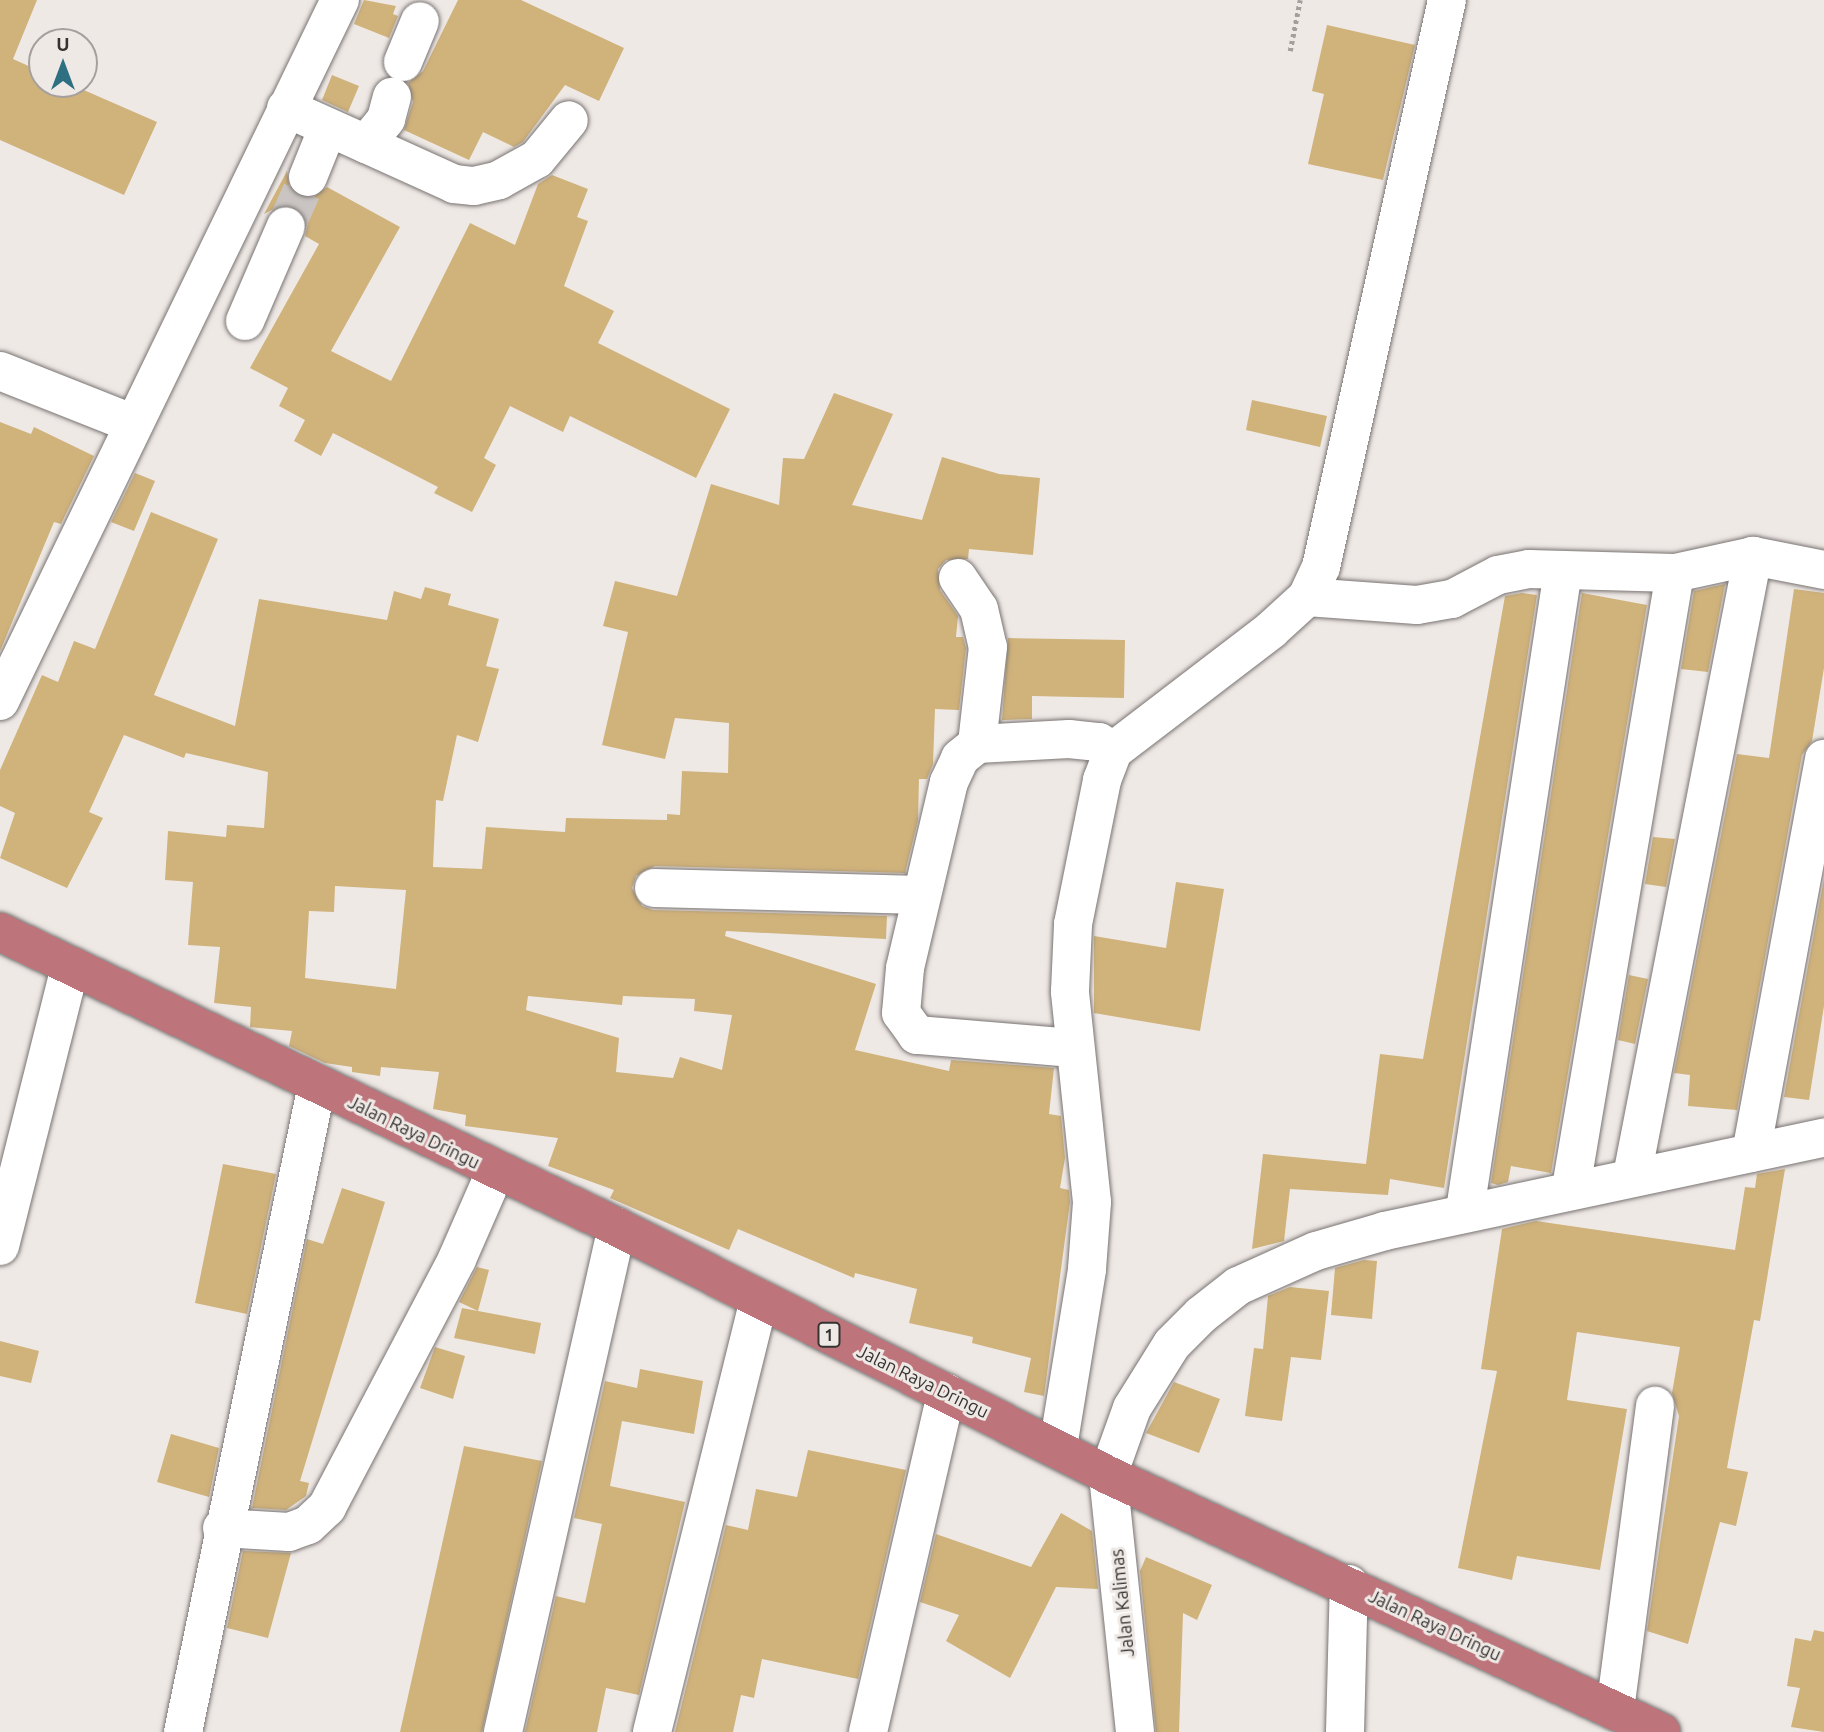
<!DOCTYPE html>
<html>
<head>
<meta charset="utf-8">
<style>
	body { margin:0 }
	#map { position:relative; width:1824px; height:1732px; overflow:hidden; background:#efe9e6; font-family:Ubuntu,sans-serif }
	div>[style] { position:absolute }
	[style*='--x'] { left:calc(var(--x)*1px); top:calc(var(--y)*1px); width:calc(var(--w)*1px); rotate:calc(var(--a)*1deg) }
	.building>* { inset:0; background:#d0b27b }
	.minor-tunnel>* { height:38px; margin-top:-19px; transform-origin:0; background:repeating-linear-gradient(90deg,#cac5c2 0 38px,transparent 0 57px) }
	.path>* { height:4.5px; margin-top:-2.25px; transform-origin:0; background:repeating-linear-gradient(90deg,#a49f9d 0 3.5px,transparent 0 7px) }
	.roads { filter:drop-shadow(0 0 2px #797472) drop-shadow(0 0 2px #797472) }
	.minor>* { height:38px; margin:-19px; padding:0 19px; transform-origin:19px; border-radius:19px; background:#fff }
	.highway>* { height:38px; margin:-19px; padding:0 19px; transform-origin:19px; border-radius:19px; background:#bd747a }
	span { translate:-50% -50%; white-space:nowrap; text-align:center; line-height:1.15; -webkit-text-stroke:6px #efe9e6; paint-order:stroke }
	.shield-label span { padding:2px 5px; background:#efe9e6; border:2px solid; border-radius:5px; -webkit-text-stroke-width:0 }
	.shield-label { font-size:16px; color:#353332; font-weight:700 }
	.street-label { font-size:18px; color:#353332 }
	.north { position:absolute; left:28px; top:28px; width:70px; height:70px; box-sizing:border-box; background:#efe9e6; border:2px solid #a5a09e; border-radius:50%; rotate:0deg; font-size:19px; font-weight:700; line-height:28px; text-align:center; color:#353332 }
	.north::after { content:''; display:block; margin:auto; width:24px; height:32px; background:#2e7082; clip-path:polygon(50% 0,100% 100%,50% 72%,0 100%) }
</style>
</head>
<body>
<div id="map">
	<div class="building">
		<i style="clip-path:polygon(0 0,37px 0,13px 59px,42px 72px,42px 84px,70px 84px,157px 122px,124px 195px,0 140px)"></i>
		<i style="clip-path:polygon(364px 0,396px 6px,393px 14px,398px 16px,389px 38px,354px 24px)"></i>
		<i style="clip-path:polygon(458px 0,521px 0,624px 48px,599px 101px,565px 85px,523px 142px,514px 147px,483px 132px,469px 160px,404px 130px,413px 102px,408px 83px,423px 71px)"></i>
		<i style="clip-path:polygon(1327px 25px,1415px 45px,1383px 180px,1308px 164px,1324px 94px,1312px 91px)"></i>
		<i style="clip-path:polygon(332px 75px,359px 86px,348px 112px,322px 100px)"></i>
		<i style="clip-path:polygon(287px 171px,290px 190px,299px 197px,312px 198px,327px 187px,400px 227px,331px 351px,391px 381px,470px 223px,515px 245px,538px 184px,552px 175px,588px 189px,577px 217px,588px 221px,564px 286px,614px 311px,598px 343px,730px 409px,696px 478px,570px 416px,563px 432px,510px 406px,484px 458px,496px 465px,472px 512px,434px 493px,438px 487px,333px 433px,321px 456px,294px 441px,305px 420px,279px 406px,288px 388px,250px 368px,319px 244px,305px 236px,308px 223px,295px 206px,283px 204px,264px 214px)"></i>
		<i style="clip-path:polygon(evenodd,834px 393px,893px 414px,852px 505px,922px 520px,942px 457px,999px 474px,1040px 478px,1033px 555px,969px 549px,968px 559px,946px 560px,938px 569px,940px 590px,958px 616px,956px 637px,963px 637px,966px 648px,959px 710px,935px 709px,933px 764px,927px 779px,919px 779px,918px 820px,905px 873px,655px 866px,636px 876px,632px 888px,642px 906px,653px 910px,887px 916px,886px 939px,726px 931px,725px 936px,876px 984px,855px 1050px,949px 1071px,951px 1060px,1054px 1068px,1049px 1114px,1061px 1116px,1065px 1158px,1060px 1188px,1069px 1190px,1070px 1202px,1044px 1396px,1024px 1392px,1031px 1358px,972px 1343px,973px 1337px,909px 1323px,917px 1289px,855px 1273px,854px 1278px,738px 1229px,729px 1250px,610px 1198px,614px 1190px,548px 1166px,558px 1138px,465px 1126px,466px 1115px,433px 1109px,439px 1072px,381px 1067px,380px 1076px,352px 1072px,352px 1067px,325px 1063px,289px 1046px,292px 1031px,250px 1027px,251px 1007px,214px 1003px,220px 947px,188px 945px,193px 882px,165px 880px,168px 831px,226px 837px,227px 825px,264px 828px,268px 772px,186px 753px,184px 758px,124px 735px,89px 812px,103px 818px,67px 888px,0 858px,15px 813px,0 806px,0 770px,42px 675px,58px 682px,74px 641px,95px 649px,151px 512px,218px 539px,154px 695px,235px 726px,259px 599px,387px 620px,394px 591px,421px 599px,425px 587px,451px 594px,448px 605px,499px 619px,486px 666px,499px 669px,478px 742px,457px 735px,443px 801px,436px 800px,433px 867px,482px 869px,486px 827px,565px 832px,566px 818px,667px 820px,667px 814px,680px 815px,682px 771px,728px 773px,729px 723px,675px 718px,665px 759px,602px 745px,628px 632px,603px 626px,615px 581px,677px 596px,711px 484px,779px 505px,783px 458px,804px 459px,834px 393px,335px 886px,406px 890px,396px 989px,305px 978px,309px 911px,334px 912px,335px 886px,834px 393px,528px 996px,622px 1005px,623px 996px,695px 999px,694px 1011px,732px 1015px,722px 1070px,680px 1057px,673px 1078px,616px 1072px,619px 1038px,526px 1010px,528px 996px)"></i>
		<i style="clip-path:polygon(1252px 400px,1327px 416px,1320px 447px,1246px 430px)"></i>
		<i style="clip-path:polygon(0 422px,31px 434px,34px 427px,94px 456px,61px 524px,54px 522px,0 651px)"></i>
		<i style="clip-path:polygon(135px 473px,155px 481px,134px 531px,111px 522px)"></i>
		<i style="clip-path:polygon(1725px 584px,1708px 672px,1681px 669px,1694px 591px)"></i>
		<i style="clip-path:polygon(1794px 589px,1824px 593px,1824px 668px,1812px 741px,1802px 755px,1737px 1110px,1688px 1106px,1690px 1075px,1674px 1073px,1737px 754px,1769px 758px)"></i>
		<i style="clip-path:polygon(1522px 593px,1537px 595px,1444px 1188px,1390px 1179px,1388px 1195px,1290px 1189px,1284px 1241px,1252px 1249px,1263px 1154px,1366px 1164px,1380px 1054px,1423px 1059px,1505px 596px)"></i>
		<i style="clip-path:polygon(1582px 593px,1647px 605px,1551px 1173px,1511px 1166px,1508px 1182px,1498px 1185px,1491px 1183px)"></i>
		<i style="clip-path:polygon(1008px 638px,1125px 640px,1124px 698px,1032px 696px,1032px 719px,1002px 720px)"></i>
		<i style="clip-path:polygon(1653px 837px,1675px 839px,1666px 887px,1645px 884px)"></i>
		<i style="clip-path:polygon(1824px 879px,1824px 1006px,1809px 1100px,1784px 1097px)"></i>
		<i style="clip-path:polygon(1176px 882px,1224px 889px,1200px 1031px,1094px 1013px,1094px 936px,1166px 948px)"></i>
		<i style="clip-path:polygon(1629px 975px,1648px 979px,1635px 1044px,1618px 1040px)"></i>
		<i style="clip-path:polygon(223px 1164px,276px 1174px,247px 1314px,195px 1303px)"></i>
		<i style="clip-path:polygon(1785px 1169px,1760px 1321px,1754px 1320px,1727px 1468px,1748px 1472px,1736px 1526px,1720px 1522px,1688px 1644px,1647px 1631px,1679px 1416px,1672px 1393px,1680px 1347px,1577px 1332px,1567px 1400px,1627px 1409px,1600px 1570px,1517px 1556px,1512px 1580px,1458px 1568px,1497px 1371px,1481px 1369px,1502px 1229px,1536px 1221px,1735px 1250px,1745px 1187px,1755px 1188px,1757px 1174px)"></i>
		<i style="clip-path:polygon(342px 1188px,385px 1202px,300px 1481px,309px 1483px,306px 1496px,286px 1510px,252px 1508px,307px 1239px,323px 1244px)"></i>
		<i style="clip-path:polygon(1364px 1260px,1377px 1261px,1372px 1319px,1331px 1315px,1335px 1268px)"></i>
		<i style="clip-path:polygon(477px 1267px,489px 1270px,478px 1311px,541px 1323px,535px 1354px,454px 1338px,462px 1308px,478px 1311px,459px 1302px)"></i>
		<i style="clip-path:polygon(1290px 1287px,1329px 1291px,1321px 1360px,1291px 1357px,1282px 1421px,1245px 1416px,1254px 1348px,1263px 1349px,1268px 1296px)"></i>
		<i style="clip-path:polygon(0 1341px,39px 1351px,31px 1383px,0 1376px)"></i>
		<i style="clip-path:polygon(435px 1347px,465px 1356px,453px 1399px,420px 1388px)"></i>
		<i style="clip-path:polygon(640px 1369px,703px 1381px,694px 1434px,622px 1421px,610px 1486px,685px 1502px,639px 1695px,606px 1688px,597px 1732px,525px 1732px,556px 1596px,585px 1603px,602px 1524px,574px 1518px,605px 1381px,637px 1388px)"></i>
		<i style="clip-path:polygon(1174px 1382px,1220px 1399px,1199px 1453px,1146px 1433px)"></i>
		<i style="clip-path:polygon(171px 1434px,219px 1448px,209px 1497px,157px 1482px)"></i>
		<i style="clip-path:polygon(464px 1446px,542px 1461px,482px 1732px,400px 1732px)"></i>
		<i style="clip-path:polygon(808px 1450px,906px 1470px,858px 1679px,762px 1659px,754px 1698px,741px 1695px,733px 1732px,675px 1732px,726px 1525px,748px 1530px,756px 1489px,797px 1497px)"></i>
		<i style="clip-path:polygon(1061px 1513px,1092px 1531px,1098px 1589px,1056px 1587px,1010px 1678px,946px 1641px,959px 1615px,920px 1602px,936px 1534px,1031px 1567px)"></i>
		<i style="clip-path:polygon(243px 1551px,291px 1553px,268px 1638px,227px 1628px)"></i>
		<i style="clip-path:polygon(1146px 1557px,1212px 1585px,1197px 1620px,1183px 1613px,1179px 1732px,1156px 1732px,1140px 1571px)"></i>
		<i style="clip-path:polygon(1814px 1630px,1824px 1632px,1824px 1732px,1791px 1727px,1800px 1688px,1787px 1686px,1795px 1638px,1811px 1641px)"></i>
	</div>
	<div class="minor-tunnel">
		<i style="--x:286;--y:226;--w:54;--a:-65.8"></i>
	</div>
	<div class="path">
		<i style="--x:1290;--y:51;--w:52;--a:-78.9"></i>
	</div>
	<div class="roads">
		<div class="minor">
			<i style="--x:403;--y:62;--w:44;--a:-67.5"></i>
			<i style="--x:286;--y:108;--w:88;--a:24.2"></i>
			<i style="--x:366;--y:144;--w:32;--a:-51"></i>
			<i style="--x:386;--y:119;--w:23;--a:-75"></i>
			<i style="--x:366;--y:144;--w:97;--a:24.4"></i>
			<i style="--x:454;--y:184;--w:20;--a:6"></i>
			<i style="--x:474;--y:186;--w:26;--a:-13"></i>
			<i style="--x:499;--y:180;--w:43;--a:-28.9"></i>
			<i style="--x:537;--y:159;--w:50;--a:-50.6"></i>
			<i style="--x:308;--y:177;--w:51;--a:-68"></i>
			<i style="--x:245;--y:321;--w:103;--a:-66.7"></i>
			<i style="--x:0;--y:371;--w:144;--a:21.6"></i>
			<i style="--x:1675;--y:573;--w:80;--a:-12.3"></i>
			<i style="--x:1753;--y:556;--w:72;--a:11.2"></i>
			<i style="--x:958;--y:578;--w:37;--a:56"></i>
			<i style="--x:979;--y:609;--w:39;--a:77"></i>
			<i style="--x:988;--y:647;--w:98;--a:96.5"></i>
			<i style="--x:1307;--y:597;--w:110;--a:4.2"></i>
			<i style="--x:1417;--y:605;--w:36;--a:-10"></i>
			<i style="--x:1452;--y:599;--w:52;--a:-27.6"></i>
			<i style="--x:1498;--y:575;--w:32;--a:-11"></i>
			<i style="--x:1529;--y:569;--w:146;--a:1.6"></i>
			<i style="--x:1675;--y:573;--w:624;--a:99.6"></i>
			<i style="--x:0;--y:701;--w:779;--a:-64.13"></i>
			<i style="--x:654;--y:888;--w:267;--a:1.5"></i>
			<i style="--x:1073;--y:1048;--w:157;--a:-175.2"></i>
			<i style="--x:917;--y:1035;--w:27;--a:-126"></i>
			<i style="--x:901;--y:1013;--w:45;--a:-84.9"></i>
			<i style="--x:905;--y:968;--w:191;--a:-76.7"></i>
			<i style="--x:949;--y:782;--w:26;--a:-65"></i>
			<i style="--x:960;--y:758;--w:22;--a:-39"></i>
			<i style="--x:977;--y:744;--w:92;--a:-3.1"></i>
			<i style="--x:1069;--y:739;--w:30;--a:6"></i>
			<i style="--x:1099;--y:742;--w:17;--a:33"></i>
			<i style="--x:1751;--y:1153;--w:401;--a:-79.5"></i>
			<i style="--x:1632;--y:1176;--w:632;--a:-78.96"></i>
			<i style="--x:1465;--y:1210;--w:646;--a:-81.28"></i>
			<i style="--x:0;--y:1246;--w:288;--a:-75.9"></i>
			<i style="--x:1058;--y:1447;--w:180;--a:-80.7"></i>
			<i style="--x:1087;--y:1269;--w:67;--a:-85.7"></i>
			<i style="--x:1092;--y:1202;--w:212;--a:-96"></i>
			<i style="--x:1070;--y:991;--w:67;--a:-87.4"></i>
			<i style="--x:1073;--y:924;--w:147;--a:-78.6"></i>
			<i style="--x:1102;--y:780;--w:31;--a:-69"></i>
			<i style="--x:1113;--y:751;--w:199;--a:-37.4"></i>
			<i style="--x:1271;--y:630;--w:49;--a:-42.5"></i>
			<i style="--x:1307;--y:597;--w:33;--a:-65"></i>
			<i style="--x:1321;--y:567;--w:581;--a:-77.47"></i>
			<i style="--x:222;--y:1528;--w:67;--a:3.4"></i>
			<i style="--x:289;--y:1532;--w:20;--a:-20"></i>
			<i style="--x:308;--y:1525;--w:26;--a:-43"></i>
			<i style="--x:327;--y:1507;--w:280;--a:-62.3"></i>
			<i style="--x:457;--y:1259;--w:95;--a:-66.4"></i>
			<i style="--x:1615;--y:1710;--w:307;--a:-82.5"></i>
			<i style="--x:183;--y:1732;--w:661;--a:-78.3"></i>
			<i style="--x:503;--y:1732;--w:518;--a:-77.28"></i>
			<i style="--x:652;--y:1732;--w:446;--a:-76.1"></i>
			<i style="--x:868;--y:1732;--w:348;--a:-77"></i>
			<i style="--x:1135;--y:1732;--w:258;--a:-96"></i>
			<i style="--x:1108;--y:1475;--w:71;--a:-70.3"></i>
			<i style="--x:1132;--y:1408;--w:75;--a:-58"></i>
			<i style="--x:1172;--y:1344;--w:41;--a:-45"></i>
			<i style="--x:1201;--y:1315;--w:47;--a:-38.1"></i>
			<i style="--x:1238;--y:1286;--w:85;--a:-24.2"></i>
			<i style="--x:1316;--y:1251;--w:72;--a:-16.2"></i>
			<i style="--x:1385;--y:1231;--w:449;--a:-12"></i>
			<i style="--x:1345;--y:1732;--w:148;--a:-88.5"></i>
		</div>
		<div class="highway">
			<i style="--x:0;--y:932;--w:684;--a:25.55"></i>
			<i style="--x:617;--y:1227;--w:550;--a:26.8"></i>
			<i style="--x:1108;--y:1475;--w:610;--a:24.93"></i>
		</div>
	</div>
	<div class="shield-label">
		<span style="left:829px;top:1335px">1</span>
	</div>
	<div class="street-label">
		<span style="left:414px;top:1132px;rotate:26deg">Jalan Raya Dringu</span>
		<span style="left:923px;top:1381px;rotate:26deg">Jalan Raya Dringu</span>
		<span style="left:1122px;top:1603px;rotate:-96deg">Jalan Kalimas</span>
		<span style="left:1435px;top:1625px;rotate:25deg">Jalan Raya Dringu</span>
	</div>
	<div class="north">U</div>
</div>
</body>
</html>
